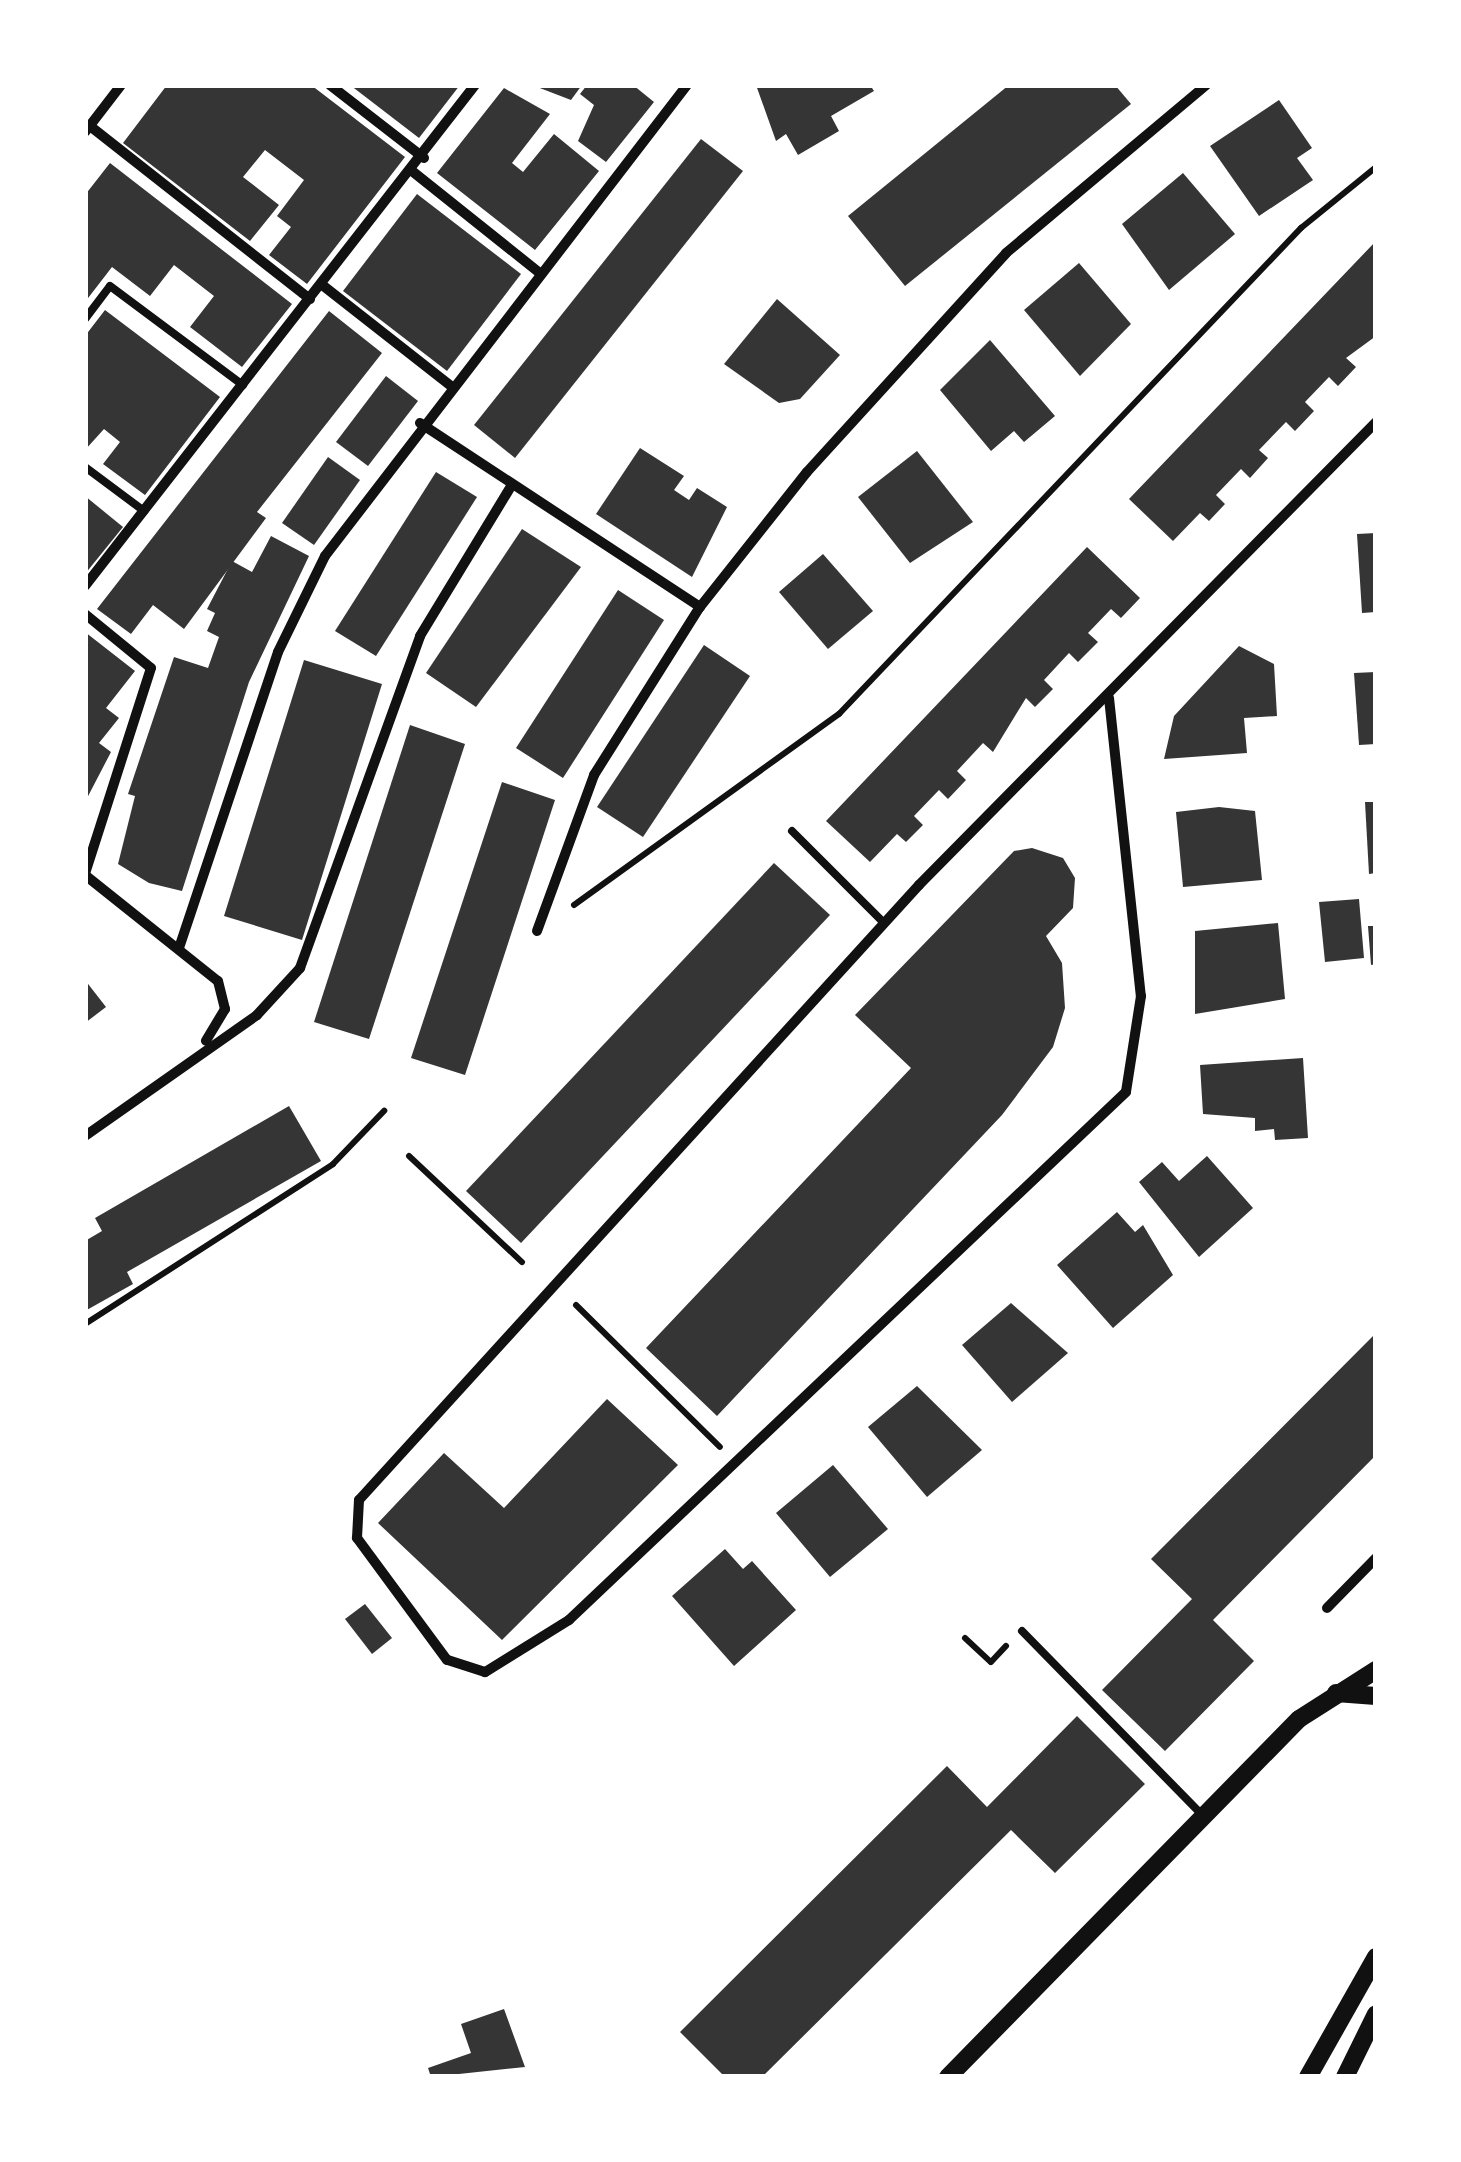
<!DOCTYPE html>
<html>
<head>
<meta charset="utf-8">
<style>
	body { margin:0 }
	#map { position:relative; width:1461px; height:2162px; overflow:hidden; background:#fff; font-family:"DM Sans",sans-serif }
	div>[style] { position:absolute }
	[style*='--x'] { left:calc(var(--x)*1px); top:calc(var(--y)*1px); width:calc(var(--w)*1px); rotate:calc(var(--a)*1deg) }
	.building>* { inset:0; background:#353535 }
	.path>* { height:6px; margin:-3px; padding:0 3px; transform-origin:3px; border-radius:3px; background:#111 }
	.service>* { height:8px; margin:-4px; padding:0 4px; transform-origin:4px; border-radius:4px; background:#111 }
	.minor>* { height:10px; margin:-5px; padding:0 5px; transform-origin:5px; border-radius:5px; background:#111 }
	.tertiary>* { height:18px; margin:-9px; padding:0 9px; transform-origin:9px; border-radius:9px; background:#111 }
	span { translate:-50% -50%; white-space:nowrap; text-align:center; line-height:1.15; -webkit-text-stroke:8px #fff; paint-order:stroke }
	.frame { position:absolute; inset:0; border:88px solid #fff; pointer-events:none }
</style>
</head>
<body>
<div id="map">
	<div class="building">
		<i style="clip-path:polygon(167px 85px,311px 85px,405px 157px,307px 284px,269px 255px,291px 227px,277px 216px,304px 180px,265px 150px,243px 177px,279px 205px,250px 241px,123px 143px)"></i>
		<i style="clip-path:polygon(350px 85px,460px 85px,419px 138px)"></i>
		<i style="clip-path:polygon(532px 85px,582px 85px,571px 100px)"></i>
		<i style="clip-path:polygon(587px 85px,633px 85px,654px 102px,606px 162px,578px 141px,594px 105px,580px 94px)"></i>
		<i style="clip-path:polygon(756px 85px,870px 85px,874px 91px,831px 116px,839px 131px,798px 155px,786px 134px,776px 141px)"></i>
		<i style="clip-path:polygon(1009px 85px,1115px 85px,1131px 104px,905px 286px,848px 216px)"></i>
		<i style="clip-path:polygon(504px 88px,550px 114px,512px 163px,523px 172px,554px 134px,599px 171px,535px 250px,437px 173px)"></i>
		<i style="clip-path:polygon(1279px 100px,1312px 148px,1297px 158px,1313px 180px,1259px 216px,1210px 146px)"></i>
		<i style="clip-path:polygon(701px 139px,743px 171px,515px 458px,474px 425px)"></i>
		<i style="clip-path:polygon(110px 163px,292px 304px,242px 367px,190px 327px,214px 296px,174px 265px,150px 296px,112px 267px,85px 302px,85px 195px)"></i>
		<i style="clip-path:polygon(1183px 173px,1235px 234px,1169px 290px,1122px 224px)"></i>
		<i style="clip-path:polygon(417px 194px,521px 274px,447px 371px,343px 291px)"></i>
		<i style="clip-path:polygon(1376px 241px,1376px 336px,1346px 358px,1356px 367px,1338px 386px,1329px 377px,1305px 402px,1314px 411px,1295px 431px,1286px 422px,1259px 450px,1268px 458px,1250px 478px,1241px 469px,1216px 495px,1225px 504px,1209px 521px,1200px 513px,1173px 541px,1129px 499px)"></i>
		<i style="clip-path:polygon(1079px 263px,1131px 324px,1080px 376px,1024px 310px)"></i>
		<i style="clip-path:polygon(777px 299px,840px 355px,800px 399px,779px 403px,724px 364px)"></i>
		<i style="clip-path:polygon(105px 310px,220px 397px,145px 495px,103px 464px,120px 442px,104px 429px,85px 450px,85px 336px)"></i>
		<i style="clip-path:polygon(329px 311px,382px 353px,257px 512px,266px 518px,184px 629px,153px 605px,131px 634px,97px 609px)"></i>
		<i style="clip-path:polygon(990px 340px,1055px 416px,1024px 442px,1014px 431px,991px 451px,940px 390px)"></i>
		<i style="clip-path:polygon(386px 376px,418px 401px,368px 466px,336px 442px)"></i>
		<i style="clip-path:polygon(640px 448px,684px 476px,674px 490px,689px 500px,697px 488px,727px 507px,692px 577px,596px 514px)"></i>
		<i style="clip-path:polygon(917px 451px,973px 522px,910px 563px,858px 497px)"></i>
		<i style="clip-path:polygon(328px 457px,360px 480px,314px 545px,282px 523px)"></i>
		<i style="clip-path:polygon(436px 472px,477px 497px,376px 656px,335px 631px)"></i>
		<i style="clip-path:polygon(85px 496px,123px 527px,85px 574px)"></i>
		<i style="clip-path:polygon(522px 529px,581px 567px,476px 707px,426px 673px)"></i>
		<i style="clip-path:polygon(1376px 533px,1376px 612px,1362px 613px,1357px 534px)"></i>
		<i style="clip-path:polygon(271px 536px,309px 556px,249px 682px,182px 891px,149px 883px,118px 864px,135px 796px,128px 794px,174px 657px,208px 668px,219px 637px,207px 631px,215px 613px,207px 609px,232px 561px,252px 572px)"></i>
		<i style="clip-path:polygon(1087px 547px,1140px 598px,1121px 618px,1111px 609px,1088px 633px,1098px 642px,1078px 662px,1069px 653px,1044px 680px,1053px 689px,1035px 707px,1026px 698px,993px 752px,983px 743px,957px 771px,966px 780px,948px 799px,939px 790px,914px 816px,923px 825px,906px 842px,897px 834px,870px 862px,826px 821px)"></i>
		<i style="clip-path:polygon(823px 554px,873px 611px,828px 649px,779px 592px)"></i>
		<i style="clip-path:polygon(618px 590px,664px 620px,563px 778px,516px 748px)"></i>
		<i style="clip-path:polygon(85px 632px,135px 671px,106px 708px,119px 718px,99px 743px,111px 752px,85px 802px)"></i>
		<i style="clip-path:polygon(704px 645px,750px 676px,643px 837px,597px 807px)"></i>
		<i style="clip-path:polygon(1239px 646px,1274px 664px,1277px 716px,1244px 718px,1247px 753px,1164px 759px,1174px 716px)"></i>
		<i style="clip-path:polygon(304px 660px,382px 684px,302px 940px,224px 916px)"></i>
		<i style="clip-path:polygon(1376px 672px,1376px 744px,1359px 745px,1354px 673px)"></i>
		<i style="clip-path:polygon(410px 725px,465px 744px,369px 1039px,314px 1022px)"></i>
		<i style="clip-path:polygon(502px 782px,555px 800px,465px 1075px,411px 1058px)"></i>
		<i style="clip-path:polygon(1365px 802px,1376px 802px,1376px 873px,1369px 874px)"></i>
		<i style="clip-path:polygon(1219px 807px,1255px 811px,1262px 880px,1183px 887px,1176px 812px)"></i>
		<i style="clip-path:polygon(1032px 848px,1063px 858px,1075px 878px,1073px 908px,1046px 936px,1062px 963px,1065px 1008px,1053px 1047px,1002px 1115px,717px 1416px,646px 1348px,911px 1068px,855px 1015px,1014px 851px)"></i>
		<i style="clip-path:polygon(774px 863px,830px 915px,521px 1243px,466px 1191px)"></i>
		<i style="clip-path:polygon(1359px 899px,1364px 958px,1325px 962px,1319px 902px)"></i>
		<i style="clip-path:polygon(1278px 923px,1285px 999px,1195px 1014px,1195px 931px)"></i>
		<i style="clip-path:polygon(1368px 926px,1376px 926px,1376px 964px,1371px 965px)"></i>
		<i style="clip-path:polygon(85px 980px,106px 1007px,85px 1023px)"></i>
		<i style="clip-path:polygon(1303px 1058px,1308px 1138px,1275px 1140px,1274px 1129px,1255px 1131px,1255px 1118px,1203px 1114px,1200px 1065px)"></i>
		<i style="clip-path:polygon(289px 1106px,321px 1161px,127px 1272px,133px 1284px,85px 1311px,85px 1241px,102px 1231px,95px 1218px)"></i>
		<i style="clip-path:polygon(1207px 1156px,1253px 1208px,1199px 1257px,1139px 1182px,1162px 1162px,1179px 1181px)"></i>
		<i style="clip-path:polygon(1117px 1212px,1135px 1232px,1143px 1225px,1173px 1275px,1113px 1328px,1057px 1265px)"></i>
		<i style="clip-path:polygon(1011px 1303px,1068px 1353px,1012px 1402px,962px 1345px)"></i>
		<i style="clip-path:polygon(1376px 1333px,1376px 1455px,1213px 1620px,1254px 1661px,1165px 1751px,1102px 1690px,1192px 1599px,1151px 1559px)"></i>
		<i style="clip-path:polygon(917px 1386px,982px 1450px,927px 1497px,868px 1427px)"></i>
		<i style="clip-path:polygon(607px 1399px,678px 1465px,502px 1640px,378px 1523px,444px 1453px,504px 1508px)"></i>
		<i style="clip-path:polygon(833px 1465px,888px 1529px,830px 1577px,776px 1513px)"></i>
		<i style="clip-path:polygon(725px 1549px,743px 1569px,752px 1561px,796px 1610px,734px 1666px,672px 1596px)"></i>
		<i style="clip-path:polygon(365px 1604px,392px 1638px,372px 1654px,345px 1619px)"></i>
		<i style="clip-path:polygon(1077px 1716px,1145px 1784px,1055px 1873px,1011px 1830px,762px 2077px,725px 2077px,680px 2032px,947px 1766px,987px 1807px)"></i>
		<i style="clip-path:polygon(504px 2009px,525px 2067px,431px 2077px,428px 2068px,471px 2053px,461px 2024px)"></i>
	</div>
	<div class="path">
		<i style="--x:574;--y:905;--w:327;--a:-35.8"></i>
		<i style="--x:839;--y:714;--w:671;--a:-46.45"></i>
		<i style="--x:1301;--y:228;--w:97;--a:-39.1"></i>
		<i style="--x:409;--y:1156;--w:155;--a:43.2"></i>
		<i style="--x:576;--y:1305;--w:202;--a:44.6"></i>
		<i style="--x:85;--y:1324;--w:295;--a:-32.8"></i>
		<i style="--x:333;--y:1164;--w:74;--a:-46.1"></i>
		<i style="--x:965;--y:1638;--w:35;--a:43"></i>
		<i style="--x:991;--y:1662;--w:22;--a:-47"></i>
	</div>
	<div class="service">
		<i style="--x:85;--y:319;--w:41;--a:-52.9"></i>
		<i style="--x:110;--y:286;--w:166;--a:36.7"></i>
		<i style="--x:85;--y:467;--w:74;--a:36.7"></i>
		<i style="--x:792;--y:831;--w:130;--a:45"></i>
		<i style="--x:1022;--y:1631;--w:260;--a:45.6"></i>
	</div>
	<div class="minor">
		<i style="--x:330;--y:85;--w:119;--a:37.8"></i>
		<i style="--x:90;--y:126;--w:280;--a:38.2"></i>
		<i style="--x:85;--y:132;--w:59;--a:-52.5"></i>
		<i style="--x:412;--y:171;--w:164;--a:38.6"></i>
		<i style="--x:321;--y:284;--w:165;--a:38.1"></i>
		<i style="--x:420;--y:423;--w:335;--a:33.3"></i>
		<i style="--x:85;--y:586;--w:635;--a:-52.1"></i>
		<i style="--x:85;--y:614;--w:85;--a:39.3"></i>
		<i style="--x:151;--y:668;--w:215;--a:107.8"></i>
		<i style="--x:1109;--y:698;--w:300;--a:83.9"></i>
		<i style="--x:1141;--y:996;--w:97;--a:98.9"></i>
		<i style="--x:1126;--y:1092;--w:767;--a:136.53"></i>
		<i style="--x:569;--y:1620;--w:99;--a:148.2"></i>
		<i style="--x:485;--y:1672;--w:40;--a:-162"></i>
		<i style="--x:447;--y:1660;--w:152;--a:-126.4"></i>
		<i style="--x:357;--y:1538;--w:38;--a:-87"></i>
		<i style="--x:359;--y:1500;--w:832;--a:-47.68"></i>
		<i style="--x:919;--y:885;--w:651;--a:-45.37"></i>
		<i style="--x:85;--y:875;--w:170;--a:38.6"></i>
		<i style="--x:218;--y:981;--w:29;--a:76"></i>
		<i style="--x:225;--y:1009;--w:37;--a:121"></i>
		<i style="--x:537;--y:931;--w:166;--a:-69.9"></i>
		<i style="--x:594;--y:775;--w:199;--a:-57.8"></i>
		<i style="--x:700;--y:607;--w:172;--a:-51.6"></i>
		<i style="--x:807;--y:472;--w:296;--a:-47.7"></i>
		<i style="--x:1006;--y:253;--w:261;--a:-40"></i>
		<i style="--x:179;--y:948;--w:312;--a:-71.5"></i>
		<i style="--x:278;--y:652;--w:107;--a:-63.9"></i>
		<i style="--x:325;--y:556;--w:594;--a:-52.45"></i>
		<i style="--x:85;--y:1136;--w:210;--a:-35.1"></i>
		<i style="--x:257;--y:1015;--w:64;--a:-47.5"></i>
		<i style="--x:300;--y:968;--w:353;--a:-70.1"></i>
		<i style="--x:420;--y:636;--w:173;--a:-58.7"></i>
		<i style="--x:1327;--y:1608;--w:70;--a:-45.6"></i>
	</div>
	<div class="tertiary">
		<i style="--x:1336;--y:1693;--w:40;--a:4.3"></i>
		<i style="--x:948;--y:2077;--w:501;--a:-45.57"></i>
		<i style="--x:1299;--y:1719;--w:91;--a:-32.5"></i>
		<i style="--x:1308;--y:2077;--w:138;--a:-60.5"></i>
		<i style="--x:1345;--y:2077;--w:70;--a:-63.8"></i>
	</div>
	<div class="frame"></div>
</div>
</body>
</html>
